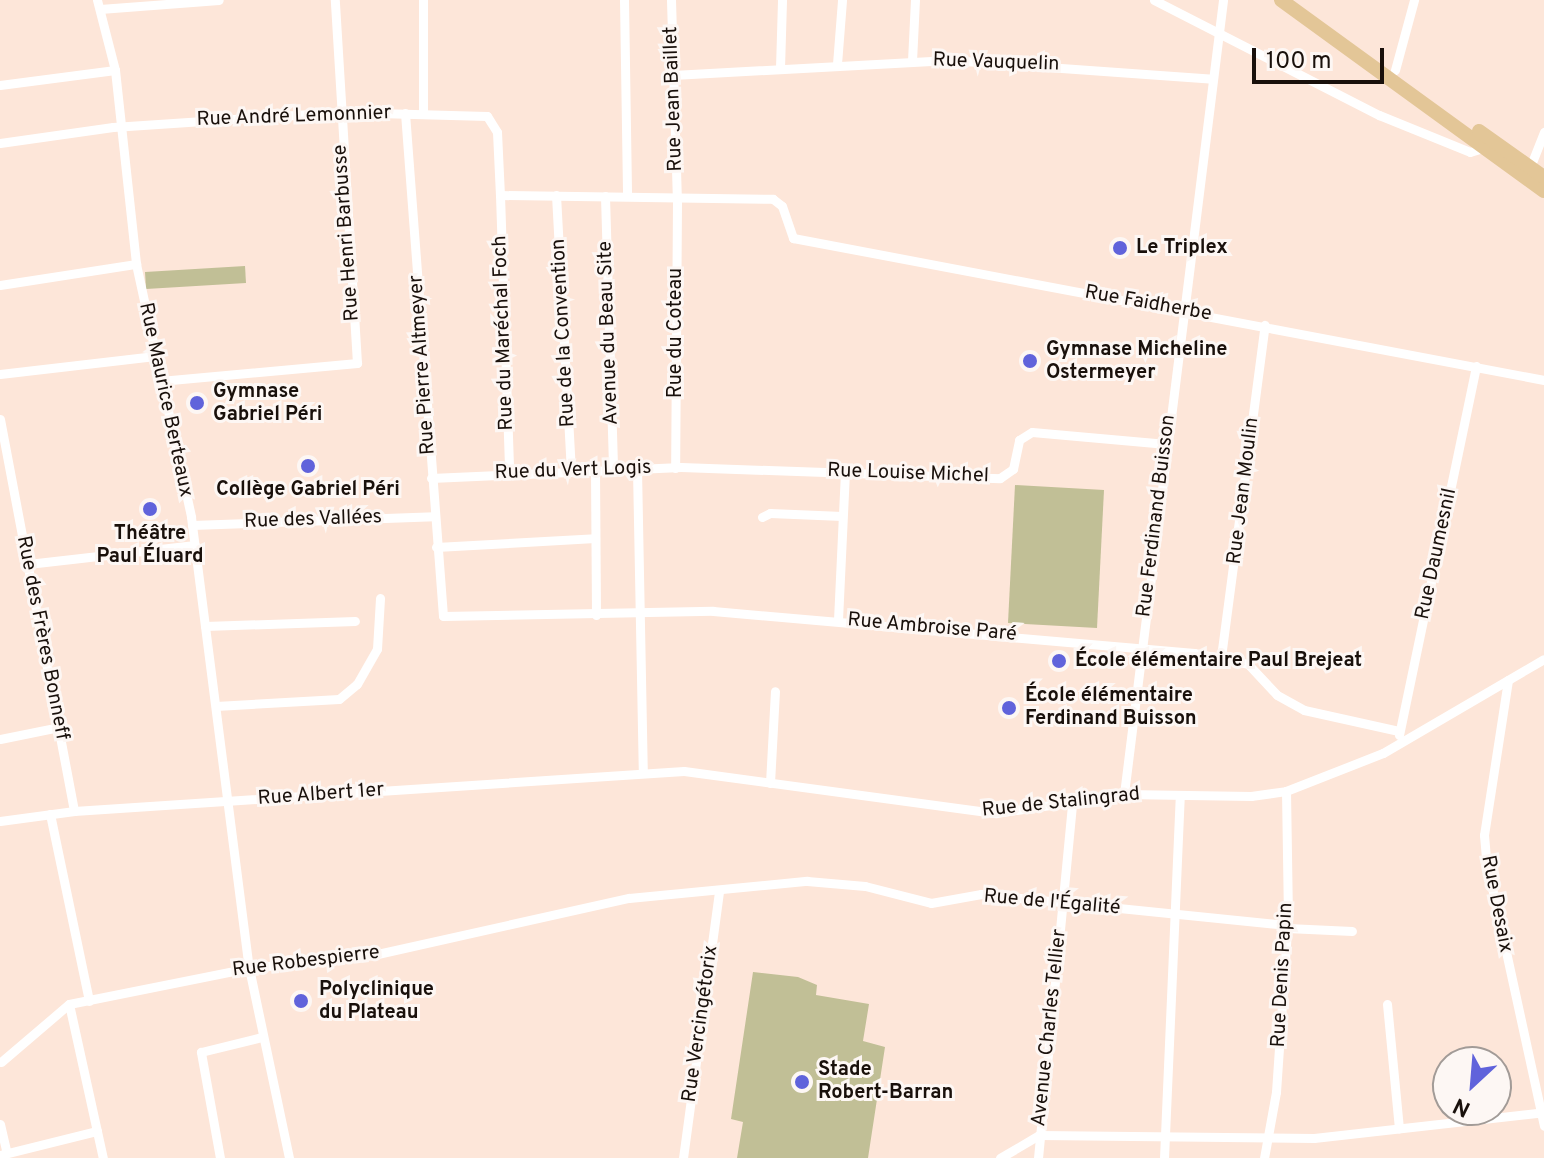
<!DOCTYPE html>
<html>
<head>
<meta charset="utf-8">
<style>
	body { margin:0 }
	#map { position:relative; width:1544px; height:1158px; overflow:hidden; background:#fde6d9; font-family:Overpass,sans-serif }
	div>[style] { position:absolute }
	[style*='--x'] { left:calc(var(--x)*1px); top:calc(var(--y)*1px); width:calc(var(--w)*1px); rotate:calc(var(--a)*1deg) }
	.green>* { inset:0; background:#c1bf96 }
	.street>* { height:9px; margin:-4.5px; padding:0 4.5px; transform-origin:4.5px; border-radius:4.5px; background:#fff }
	.primary>* { height:14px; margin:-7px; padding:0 7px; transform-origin:7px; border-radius:7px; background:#e3c697 }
	.dots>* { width:22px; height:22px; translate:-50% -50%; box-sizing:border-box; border:4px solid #fdf7f4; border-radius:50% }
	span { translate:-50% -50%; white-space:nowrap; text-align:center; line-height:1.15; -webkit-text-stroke:6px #fdf7f4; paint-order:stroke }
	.street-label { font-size:20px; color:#19100b }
	.poi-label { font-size:20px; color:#19100b; font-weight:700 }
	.left { translate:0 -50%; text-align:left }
	.north { position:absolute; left:1432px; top:1046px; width:80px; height:80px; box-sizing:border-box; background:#fdf7f4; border:2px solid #a29b97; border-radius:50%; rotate:206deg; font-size:22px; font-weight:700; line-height:32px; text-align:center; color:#19100b }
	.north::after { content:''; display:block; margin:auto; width:28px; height:36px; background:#6063db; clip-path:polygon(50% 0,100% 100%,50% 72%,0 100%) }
	.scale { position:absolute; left:1252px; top:48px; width:132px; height:36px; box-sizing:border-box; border:4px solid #19100b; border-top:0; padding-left:10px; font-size:24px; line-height:28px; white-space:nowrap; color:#19100b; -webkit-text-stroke:6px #fdf7f4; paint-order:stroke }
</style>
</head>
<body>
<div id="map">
	<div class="green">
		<i style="clip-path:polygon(245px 266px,246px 283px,146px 289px,145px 272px)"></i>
		<i style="clip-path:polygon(1015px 485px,1104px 490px,1097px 628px,1008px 623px)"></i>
		<i style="clip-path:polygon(753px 972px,798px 977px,817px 985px,816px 995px,869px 1004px,863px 1041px,885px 1047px,868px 1158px,737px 1158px,743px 1122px,731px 1119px)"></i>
	</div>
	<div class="street">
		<i style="--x:97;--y:0;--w:72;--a:75.6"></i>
		<i style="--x:115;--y:70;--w:195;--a:83.8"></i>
		<i style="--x:136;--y:264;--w:259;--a:77.7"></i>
		<i style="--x:191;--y:517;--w:455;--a:82.7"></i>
		<i style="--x:249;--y:968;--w:194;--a:78.1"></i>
		<i style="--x:423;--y:0;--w:113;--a:90"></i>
		<i style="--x:624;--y:0;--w:196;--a:89.1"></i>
		<i style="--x:671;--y:0;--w:202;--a:88.3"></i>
		<i style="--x:677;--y:202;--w:266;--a:90.4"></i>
		<i style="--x:1154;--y:0;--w:253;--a:27.1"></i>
		<i style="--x:1379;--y:115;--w:98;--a:22.1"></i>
		<i style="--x:1470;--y:152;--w:17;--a:-17"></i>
		<i style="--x:100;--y:9;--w:119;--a:-4.3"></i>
		<i style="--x:912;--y:61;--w:61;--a:-87.2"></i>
		<i style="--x:837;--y:64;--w:64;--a:-85.5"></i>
		<i style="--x:780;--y:68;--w:68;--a:-88.3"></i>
		<i style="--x:1395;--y:70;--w:73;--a:-74.8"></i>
		<i style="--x:673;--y:75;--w:277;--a:-3.1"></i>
		<i style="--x:950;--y:60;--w:263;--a:4.1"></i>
		<i style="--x:0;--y:85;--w:116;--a:-7.4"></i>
		<i style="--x:405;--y:113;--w:504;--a:85.68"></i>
		<i style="--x:443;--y:616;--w:270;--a:-1.1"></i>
		<i style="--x:713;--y:611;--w:483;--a:5"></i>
		<i style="--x:1194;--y:653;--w:55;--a:11.5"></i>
		<i style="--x:1248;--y:664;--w:42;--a:46.9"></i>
		<i style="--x:1277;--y:695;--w:31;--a:29"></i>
		<i style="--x:1304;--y:710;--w:97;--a:12.5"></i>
		<i style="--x:0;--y:143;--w:114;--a:-8.1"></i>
		<i style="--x:113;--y:127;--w:228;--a:-3.8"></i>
		<i style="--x:341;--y:112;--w:146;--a:1.6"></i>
		<i style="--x:487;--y:116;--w:19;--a:58"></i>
		<i style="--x:497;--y:132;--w:63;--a:87.3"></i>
		<i style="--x:500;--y:195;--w:273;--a:0.8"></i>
		<i style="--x:773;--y:199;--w:11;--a:38"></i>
		<i style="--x:782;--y:206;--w:34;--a:71"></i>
		<i style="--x:793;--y:238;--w:764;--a:10.71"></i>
		<i style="--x:1529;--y:170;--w:41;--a:-68.5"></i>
		<i style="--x:500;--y:195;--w:277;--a:88.1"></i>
		<i style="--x:556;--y:195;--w:275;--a:86.9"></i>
		<i style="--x:605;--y:196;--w:273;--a:88.3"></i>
		<i style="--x:0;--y:285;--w:138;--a:-8.8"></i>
		<i style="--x:0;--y:374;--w:156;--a:-6.6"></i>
		<i style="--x:160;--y:381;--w:198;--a:-5.2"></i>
		<i style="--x:357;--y:363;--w:364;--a:-93.5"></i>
		<i style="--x:0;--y:419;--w:399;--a:79.3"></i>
		<i style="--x:637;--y:469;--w:304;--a:88.9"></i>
		<i style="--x:595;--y:470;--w:145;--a:89.6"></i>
		<i style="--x:431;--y:478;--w:250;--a:-2.5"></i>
		<i style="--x:681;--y:467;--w:319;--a:2"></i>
		<i style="--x:1000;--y:478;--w:16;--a:-35"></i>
		<i style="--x:1013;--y:469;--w:30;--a:-78"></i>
		<i style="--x:1019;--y:440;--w:15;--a:-32"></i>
		<i style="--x:1032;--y:432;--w:135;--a:5.1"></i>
		<i style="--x:762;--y:517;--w:9;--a:-27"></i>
		<i style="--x:770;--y:513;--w:72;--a:2.4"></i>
		<i style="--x:192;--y:525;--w:242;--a:-2.1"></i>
		<i style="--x:436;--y:547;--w:159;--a:-3.2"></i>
		<i style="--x:28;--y:564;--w:168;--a:-6.5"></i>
		<i style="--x:838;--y:620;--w:148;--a:-87.3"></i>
		<i style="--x:205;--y:626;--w:150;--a:-1.9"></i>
		<i style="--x:1221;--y:657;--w:335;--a:-82.5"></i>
		<i style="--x:1508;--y:680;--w:157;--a:98.8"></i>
		<i style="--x:1484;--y:835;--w:25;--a:85"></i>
		<i style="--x:1486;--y:860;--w:272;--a:77.7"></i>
		<i style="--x:216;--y:706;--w:123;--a:-3.3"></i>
		<i style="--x:339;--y:699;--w:23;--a:-40"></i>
		<i style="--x:357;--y:684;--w:40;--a:-60.3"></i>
		<i style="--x:377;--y:649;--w:51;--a:-86.6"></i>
		<i style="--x:1399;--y:735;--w:377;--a:-78.2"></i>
		<i style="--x:0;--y:739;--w:60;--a:-11.5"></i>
		<i style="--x:770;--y:783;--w:92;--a:-86.9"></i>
		<i style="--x:1124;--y:794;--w:800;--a:-82.89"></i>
		<i style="--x:50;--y:814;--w:191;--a:78.2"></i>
		<i style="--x:0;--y:821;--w:75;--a:-7.7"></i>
		<i style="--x:74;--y:811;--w:611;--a:-3.75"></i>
		<i style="--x:684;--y:771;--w:315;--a:7.7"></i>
		<i style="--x:996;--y:813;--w:129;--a:-8.4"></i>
		<i style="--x:1124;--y:794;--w:127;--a:0.9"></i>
		<i style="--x:1251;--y:796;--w:35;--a:-8"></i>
		<i style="--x:1286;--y:791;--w:104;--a:-21.4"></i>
		<i style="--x:1383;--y:753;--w:186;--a:-30.3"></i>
		<i style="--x:1287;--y:928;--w:65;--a:2.6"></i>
		<i style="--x:69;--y:1004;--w:158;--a:77.6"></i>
		<i style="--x:1387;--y:1004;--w:125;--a:84.5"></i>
		<i style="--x:1;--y:1062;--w:89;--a:-40.5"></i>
		<i style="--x:69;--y:1004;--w:184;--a:-11.3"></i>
		<i style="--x:249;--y:968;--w:125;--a:-6"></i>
		<i style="--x:373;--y:955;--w:262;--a:-12.6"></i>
		<i style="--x:629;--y:898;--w:179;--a:-5.5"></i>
		<i style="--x:807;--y:881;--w:58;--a:4.9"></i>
		<i style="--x:865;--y:886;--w:68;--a:14.4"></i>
		<i style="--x:931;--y:903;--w:51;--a:-10.2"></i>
		<i style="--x:981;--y:894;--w:308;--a:5.8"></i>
		<i style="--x:0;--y:1124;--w:27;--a:77"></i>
		<i style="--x:0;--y:1155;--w:100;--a:-13.9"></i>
		<i style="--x:220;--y:1158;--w:108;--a:-100.2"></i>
		<i style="--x:201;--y:1052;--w:63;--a:-13.8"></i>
		<i style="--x:683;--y:1158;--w:269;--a:-82.3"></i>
		<i style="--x:1000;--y:1158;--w:45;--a:-30.5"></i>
		<i style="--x:1039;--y:1135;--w:275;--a:0.6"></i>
		<i style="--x:1314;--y:1138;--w:231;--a:-6.4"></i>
		<i style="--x:1038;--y:1158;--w:358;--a:-84.5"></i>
		<i style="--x:1164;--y:1158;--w:362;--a:-87.5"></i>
		<i style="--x:1264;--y:1158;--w:67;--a:-79.7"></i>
		<i style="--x:1276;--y:1092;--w:174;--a:-86.1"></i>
		<i style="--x:1288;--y:918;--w:127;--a:-90.9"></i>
	</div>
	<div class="primary">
		<i style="--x:1281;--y:0;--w:325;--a:36"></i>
		<i style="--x:1479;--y:131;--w:80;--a:35.3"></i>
	</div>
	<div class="dots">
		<i style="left:1120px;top:248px;background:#6063db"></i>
		<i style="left:1030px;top:361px;background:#6063db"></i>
		<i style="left:197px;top:403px;background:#6063db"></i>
		<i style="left:308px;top:466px;background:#6063db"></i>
		<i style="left:150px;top:509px;background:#6063db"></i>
		<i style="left:1059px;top:661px;background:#6063db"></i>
		<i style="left:1009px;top:708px;background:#6063db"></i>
		<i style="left:301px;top:1001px;background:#6063db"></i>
		<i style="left:802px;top:1082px;background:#6063db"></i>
	</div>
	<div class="street-label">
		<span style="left:996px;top:63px;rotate:2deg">Rue Vauquelin</span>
		<span style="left:674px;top:99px;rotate:-92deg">Rue Jean Baillet</span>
		<span style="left:294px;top:117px;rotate:-2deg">Rue André Lemonnier</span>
		<span style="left:347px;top:233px;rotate:-94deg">Rue Henri Barbusse</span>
		<span style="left:1148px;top:304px;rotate:10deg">Rue Faidherbe</span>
		<span style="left:504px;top:333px;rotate:-92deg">Rue du Maréchal Foch</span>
		<span style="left:564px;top:333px;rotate:-93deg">Rue de la Convention</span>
		<span style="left:609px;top:333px;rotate:-92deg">Avenue du Beau Site</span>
		<span style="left:676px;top:333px;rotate:-90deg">Rue du Coteau</span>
		<span style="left:423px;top:365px;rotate:-94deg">Rue Pierre Altmeyer</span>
		<span style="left:165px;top:400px;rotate:78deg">Rue Maurice Berteaux</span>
		<span style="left:573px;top:471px;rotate:-2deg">Rue du Vert Logis</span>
		<span style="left:908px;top:474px;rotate:2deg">Rue Louise Michel</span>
		<span style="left:1244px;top:491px;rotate:-83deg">Rue Jean Moulin</span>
		<span style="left:1157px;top:516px;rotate:-83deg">Rue Ferdinand Buisson</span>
		<span style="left:313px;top:520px;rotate:-2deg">Rue des Vallées</span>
		<span style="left:1437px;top:554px;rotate:-78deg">Rue Daumesnil</span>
		<span style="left:932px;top:628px;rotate:5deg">Rue Ambroise Paré</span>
		<span style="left:42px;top:638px;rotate:79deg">Rue des Frères Bonneff</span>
		<span style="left:321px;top:795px;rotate:-4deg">Rue Albert 1er</span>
		<span style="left:1061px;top:803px;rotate:-6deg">Rue de Stalingrad</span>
		<span style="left:1052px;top:903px;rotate:5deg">Rue de l'Égalité</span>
		<span style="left:1496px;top:904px;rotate:79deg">Rue Desaix</span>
		<span style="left:306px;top:962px;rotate:-7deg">Rue Robespierre</span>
		<span style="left:1283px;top:975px;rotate:-87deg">Rue Denis Papin</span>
		<span style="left:701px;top:1024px;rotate:-82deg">Rue Vercingétorix</span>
		<span style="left:1050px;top:1028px;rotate:-84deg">Avenue Charles Tellier</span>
	</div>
	<div class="poi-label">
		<span class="left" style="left:1136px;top:248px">Le Triplex</span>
		<span class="left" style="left:1046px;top:362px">Gymnase Micheline<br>Ostermeyer</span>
		<span class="left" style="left:213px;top:404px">Gymnase<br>Gabriel Péri</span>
		<span style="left:308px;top:490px">Collège Gabriel Péri</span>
		<span style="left:150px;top:546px">Théâtre<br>Paul Éluard</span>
		<span class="left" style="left:1075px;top:661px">École élémentaire Paul Brejeat</span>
		<span class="left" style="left:1025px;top:708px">École élémentaire<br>Ferdinand Buisson</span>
		<span class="left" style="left:319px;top:1002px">Polyclinique<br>du Plateau</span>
		<span class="left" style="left:818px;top:1082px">Stade<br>Robert-Barran</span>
	</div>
	<div class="north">N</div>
	<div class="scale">100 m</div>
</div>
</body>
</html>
